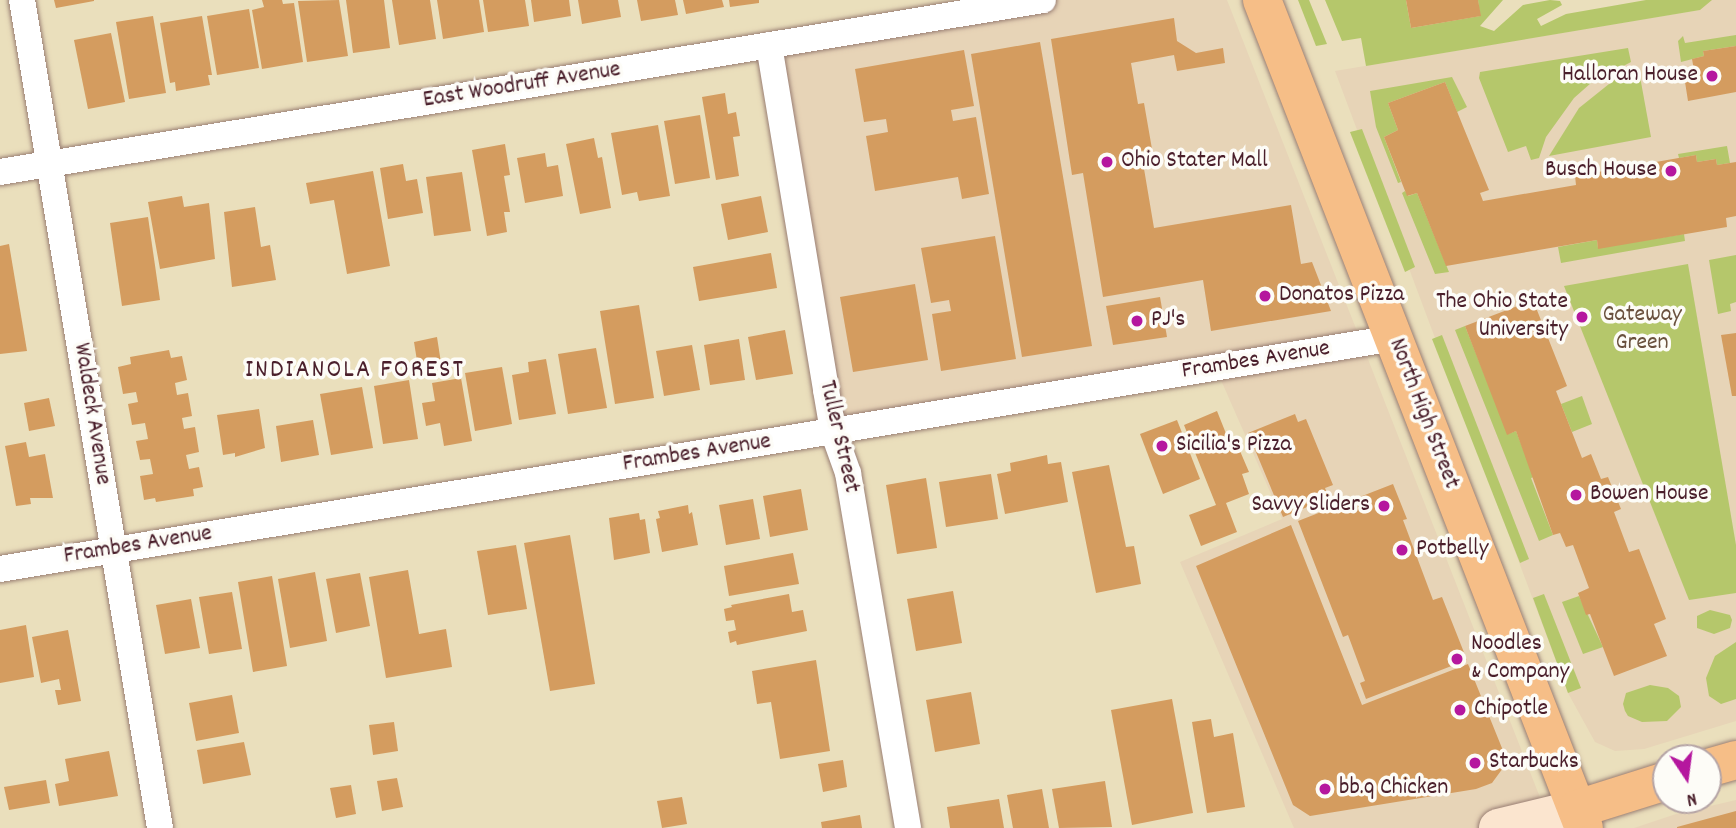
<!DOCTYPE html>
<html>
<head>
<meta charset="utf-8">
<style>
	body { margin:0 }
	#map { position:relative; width:1736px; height:828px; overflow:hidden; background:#eadfbc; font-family:Dekko,sans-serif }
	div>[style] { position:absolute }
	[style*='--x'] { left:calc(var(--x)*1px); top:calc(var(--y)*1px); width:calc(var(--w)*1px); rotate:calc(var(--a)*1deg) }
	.built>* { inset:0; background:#e7d4b7 }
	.green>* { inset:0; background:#b5c76b }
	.building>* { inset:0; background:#d49c5f }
	.roads { filter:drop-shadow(0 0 2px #9a7f74) drop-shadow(0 0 2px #9a7f74) }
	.street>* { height:26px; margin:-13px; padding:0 13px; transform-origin:13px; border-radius:13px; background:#fff }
	.secondary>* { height:38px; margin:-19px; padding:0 19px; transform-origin:19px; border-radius:19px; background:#fbe5cf }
	.primary>* { height:38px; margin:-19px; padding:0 19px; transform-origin:19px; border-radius:19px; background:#f6be87 }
	.dots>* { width:19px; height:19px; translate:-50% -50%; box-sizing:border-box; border:4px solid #fdfcf7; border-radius:50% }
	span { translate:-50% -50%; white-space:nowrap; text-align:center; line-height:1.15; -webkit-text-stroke:7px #fdfcf7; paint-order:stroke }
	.poi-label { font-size:24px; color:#4a1f2b }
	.right { translate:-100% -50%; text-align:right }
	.left { translate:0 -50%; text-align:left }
	.street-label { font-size:24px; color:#4a1f2b }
	.park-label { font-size:24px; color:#6a513e }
	.neighbourhood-label { font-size:26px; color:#4a1f2b; letter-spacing:2px }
	.north { position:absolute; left:1652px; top:744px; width:70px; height:70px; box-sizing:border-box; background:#fdfcf7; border:2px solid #b5a4a5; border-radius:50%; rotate:167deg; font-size:19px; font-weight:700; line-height:28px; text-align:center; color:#4a1f2b }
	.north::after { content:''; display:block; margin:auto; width:24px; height:32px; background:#b5179e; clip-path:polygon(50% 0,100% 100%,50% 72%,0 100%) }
</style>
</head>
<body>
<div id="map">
	<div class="built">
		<i style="clip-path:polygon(968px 0,1227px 0,1552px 828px,1294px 828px,1180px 562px,1282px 519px,1217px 371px,833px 431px,771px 43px)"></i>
		<i style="clip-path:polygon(1698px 0,1736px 0,1736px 721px,1644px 749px,1615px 751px,1595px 742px,1568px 693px,1335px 71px,1699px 10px)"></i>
		<i style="clip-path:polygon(1736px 800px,1736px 828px,1634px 828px,1676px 814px)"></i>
	</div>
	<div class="green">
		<i style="clip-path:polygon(1298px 0,1309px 0,1327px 44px,1316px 46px)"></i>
		<i style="clip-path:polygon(1325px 0,1406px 0,1411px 28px,1480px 16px,1478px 0,1503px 0,1480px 26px,1494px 31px,1523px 5px,1550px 0,1560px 1px,1562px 5px,1537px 19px,1541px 26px,1566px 14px,1646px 0,1712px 0,1700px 10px,1366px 66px,1361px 38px,1342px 41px)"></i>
		<i style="clip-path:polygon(1736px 35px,1736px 46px,1703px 51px,1704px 56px,1681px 62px,1678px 41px,1683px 36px,1685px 43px)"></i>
		<i style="clip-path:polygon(1628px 48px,1631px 62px,1591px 83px,1574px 98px,1546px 137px,1539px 158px,1531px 160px,1526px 146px,1508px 152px,1479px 78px,1480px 72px)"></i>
		<i style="clip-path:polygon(1639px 71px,1651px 137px,1549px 156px,1579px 108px,1614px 80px)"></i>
		<i style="clip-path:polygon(1452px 77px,1467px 107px,1457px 112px,1445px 82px,1388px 103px,1398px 130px,1384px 137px,1401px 182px,1398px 183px,1376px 127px,1370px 91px)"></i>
		<i style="clip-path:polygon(1362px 129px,1415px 267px,1405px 272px,1350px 132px)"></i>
		<i style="clip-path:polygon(1727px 146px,1730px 163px,1717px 165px,1716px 159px,1697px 162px,1696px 155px,1679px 158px,1678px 154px)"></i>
		<i style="clip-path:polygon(1405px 191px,1408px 196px,1417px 193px,1449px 272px,1435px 274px,1402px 193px)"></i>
		<i style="clip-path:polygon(1684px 234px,1685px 241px,1561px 263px,1558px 247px,1597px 240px,1598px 248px)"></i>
		<i style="clip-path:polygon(1736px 255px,1736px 302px,1730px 304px,1731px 311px,1718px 314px,1709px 260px)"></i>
		<i style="clip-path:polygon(1688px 264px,1736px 545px,1736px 593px,1689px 600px,1564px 286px)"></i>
		<i style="clip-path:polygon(1465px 326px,1508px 434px,1516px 431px,1534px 477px,1531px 478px,1553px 535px,1539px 541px,1455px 330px)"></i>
		<i style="clip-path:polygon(1442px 335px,1529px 559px,1520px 563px,1432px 339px)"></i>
		<i style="clip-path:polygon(1582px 396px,1592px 424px,1572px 432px,1561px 404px)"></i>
		<i style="clip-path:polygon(1544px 594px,1581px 688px,1568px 693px,1533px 598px)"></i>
		<i style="clip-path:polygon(1579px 596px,1603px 647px,1583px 654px,1562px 602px)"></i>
		<i style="clip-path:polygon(1710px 610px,1730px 615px,1732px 620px,1730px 628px,1714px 634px,1697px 628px,1697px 616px)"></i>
		<i style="clip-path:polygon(1736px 642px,1736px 699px,1721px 704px,1709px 696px,1706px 678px,1715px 656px)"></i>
		<i style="clip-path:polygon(1650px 685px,1668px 688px,1679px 696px,1681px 707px,1667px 721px,1642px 722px,1628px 716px,1625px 711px,1623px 704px,1626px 693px)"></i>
	</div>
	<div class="building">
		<i style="clip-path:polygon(54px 0,94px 0,94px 1px,56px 8px)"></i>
		<i style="clip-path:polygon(262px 0,282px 0,283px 4px,294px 3px,303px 62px,262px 69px,252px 10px,264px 7px)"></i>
		<i style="clip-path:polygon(339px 0,348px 56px,307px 62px,298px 1px)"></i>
		<i style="clip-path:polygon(346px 0,384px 0,390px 48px,353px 53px)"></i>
		<i style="clip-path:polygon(392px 0,430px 0,436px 39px,399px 45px)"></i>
		<i style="clip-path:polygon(437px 0,479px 0,484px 32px,443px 39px)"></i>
		<i style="clip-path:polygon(483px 0,525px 0,529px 26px,488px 32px)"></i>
		<i style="clip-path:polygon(531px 0,569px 0,571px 16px,534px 22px)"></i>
		<i style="clip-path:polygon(578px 0,618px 0,621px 17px,582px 24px)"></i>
		<i style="clip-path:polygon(637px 0,675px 0,678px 15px,641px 21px)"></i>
		<i style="clip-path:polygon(683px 0,722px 0,724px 7px,686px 14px)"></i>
		<i style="clip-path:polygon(729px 0,759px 0,759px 3px,730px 7px)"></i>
		<i style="clip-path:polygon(1406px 0,1478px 0,1481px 16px,1411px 28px)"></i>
		<i style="clip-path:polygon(249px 9px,259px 68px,217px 75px,207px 16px)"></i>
		<i style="clip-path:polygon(153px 16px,166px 93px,129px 99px,116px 22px)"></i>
		<i style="clip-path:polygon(202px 16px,212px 75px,208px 75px,210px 85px,176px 91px,175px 82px,170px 83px,160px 23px)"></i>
		<i style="clip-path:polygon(1174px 18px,1177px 41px,1196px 53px,1223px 48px,1225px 63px,1177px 71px,1174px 55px,1131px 63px,1138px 104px,1144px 103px,1152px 149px,1141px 151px,1154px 228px,1291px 205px,1301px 264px,1312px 262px,1331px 311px,1211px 331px,1203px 280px,1103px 297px,1083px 173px,1072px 175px,1051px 39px)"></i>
		<i style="clip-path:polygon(111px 33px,125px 102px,88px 109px,74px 40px)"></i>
		<i style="clip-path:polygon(1040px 42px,1092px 346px,1022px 357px,971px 54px)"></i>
		<i style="clip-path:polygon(1736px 46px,1736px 92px,1688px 101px,1685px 82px,1689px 81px,1686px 72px,1694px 70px,1692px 59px,1704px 56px,1703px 51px)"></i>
		<i style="clip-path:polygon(964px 50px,974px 106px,951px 110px,953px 121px,976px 117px,989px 194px,962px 199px,958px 177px,875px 191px,866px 136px,888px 132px,886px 119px,864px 122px,855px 69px)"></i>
		<i style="clip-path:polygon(1445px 82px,1489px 190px,1480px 193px,1483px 201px,1576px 185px,1575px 176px,1696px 155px,1697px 162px,1716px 159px,1717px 165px,1736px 162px,1736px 216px,1726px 218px,1727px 227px,1598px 249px,1597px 240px,1446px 266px,1417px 193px,1407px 196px,1384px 137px,1398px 130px,1388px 103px)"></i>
		<i style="clip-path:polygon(725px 93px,728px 114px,736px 112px,740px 136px,733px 137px,739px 176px,716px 180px,702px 97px)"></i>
		<i style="clip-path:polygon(700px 115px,710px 178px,675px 184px,664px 121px)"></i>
		<i style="clip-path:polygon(658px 125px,670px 196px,639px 201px,637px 192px,622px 195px,611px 133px)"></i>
		<i style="clip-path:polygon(594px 138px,598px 158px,602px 157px,611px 208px,580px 214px,566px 144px)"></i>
		<i style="clip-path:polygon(505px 144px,510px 175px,504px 176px,510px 212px,504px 212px,507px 232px,487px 236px,472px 150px)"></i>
		<i style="clip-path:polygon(545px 153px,547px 167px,558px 165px,563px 196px,525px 203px,517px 158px)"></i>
		<i style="clip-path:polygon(403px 164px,406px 181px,417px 179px,423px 213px,388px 219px,380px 168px)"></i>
		<i style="clip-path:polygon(373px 171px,390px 266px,347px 274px,334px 200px,310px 204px,306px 183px)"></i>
		<i style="clip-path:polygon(462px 172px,471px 231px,434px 236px,426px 177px)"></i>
		<i style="clip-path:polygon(182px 196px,184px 207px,209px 203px,215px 259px,160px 269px,148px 202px)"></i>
		<i style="clip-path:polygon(761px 196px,768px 232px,728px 240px,721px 204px)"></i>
		<i style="clip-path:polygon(255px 207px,261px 247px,270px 245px,276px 280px,232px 287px,224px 212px)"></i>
		<i style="clip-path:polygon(148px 217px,160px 300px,122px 306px,110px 223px)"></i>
		<i style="clip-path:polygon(995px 236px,1016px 359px,941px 371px,932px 314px,951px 311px,949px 300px,931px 303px,921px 248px)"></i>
		<i style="clip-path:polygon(9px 244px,27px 351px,0 354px,0 246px)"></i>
		<i style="clip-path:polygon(771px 253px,777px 288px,699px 301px,693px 267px)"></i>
		<i style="clip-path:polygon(915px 284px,928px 360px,853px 372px,840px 297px)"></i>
		<i style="clip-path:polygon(1160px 297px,1167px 337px,1113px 345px,1106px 306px)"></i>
		<i style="clip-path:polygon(1533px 300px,1567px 386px,1556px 391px,1582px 458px,1591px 454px,1601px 479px,1608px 477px,1621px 509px,1614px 512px,1629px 552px,1639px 549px,1666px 619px,1654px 624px,1667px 656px,1614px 676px,1590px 614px,1586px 615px,1578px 593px,1589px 588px,1573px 545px,1566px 547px,1560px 533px,1553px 535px,1516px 431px,1507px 435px,1465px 326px)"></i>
		<i style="clip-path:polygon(639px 305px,654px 398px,615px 404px,600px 311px)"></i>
		<i style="clip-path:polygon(785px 330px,793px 374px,756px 380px,748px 337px)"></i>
		<i style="clip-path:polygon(1736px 333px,1736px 396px,1732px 396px,1721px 335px)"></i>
		<i style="clip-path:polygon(437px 337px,441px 363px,418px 367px,414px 342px)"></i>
		<i style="clip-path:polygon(739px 339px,745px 380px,710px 385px,704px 345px)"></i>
		<i style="clip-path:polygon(692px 345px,700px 390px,664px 396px,656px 351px)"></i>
		<i style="clip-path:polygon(596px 348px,607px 408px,568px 414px,558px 354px)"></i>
		<i style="clip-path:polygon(169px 350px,171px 358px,182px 356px,187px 380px,175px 383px,177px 395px,188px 393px,192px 416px,182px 418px,184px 429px,195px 427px,199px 452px,186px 455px,189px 469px,199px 467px,203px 487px,193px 489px,194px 496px,156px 502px,155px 498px,144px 500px,140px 476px,153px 474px,150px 459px,140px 460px,136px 441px,148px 439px,145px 423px,132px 425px,128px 404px,138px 402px,136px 392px,123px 394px,118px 367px,131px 364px,130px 357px)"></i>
		<i style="clip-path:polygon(546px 359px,556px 414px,519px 420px,512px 375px,529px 372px,528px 362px)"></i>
		<i style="clip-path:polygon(502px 367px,512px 424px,475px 431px,465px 373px)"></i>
		<i style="clip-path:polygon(461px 378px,472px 441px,444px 446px,440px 423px,426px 426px,422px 403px,435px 401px,432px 383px)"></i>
		<i style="clip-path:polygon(409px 380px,418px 439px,383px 444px,374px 386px)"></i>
		<i style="clip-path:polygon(362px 387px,373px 448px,331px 455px,320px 394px)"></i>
		<i style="clip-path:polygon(49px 398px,55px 426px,29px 431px,24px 403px)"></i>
		<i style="clip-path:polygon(259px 409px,265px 448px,235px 457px,235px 453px,223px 455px,217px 415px)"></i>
		<i style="clip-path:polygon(1217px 411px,1231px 446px,1237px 444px,1249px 472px,1242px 474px,1249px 494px,1226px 503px,1237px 532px,1201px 546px,1189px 515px,1216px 505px,1184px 425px)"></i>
		<i style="clip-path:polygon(1295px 414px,1298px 422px,1306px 419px,1333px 485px,1325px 488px,1329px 498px,1283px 517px,1248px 433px)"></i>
		<i style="clip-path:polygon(313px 420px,319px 455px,281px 462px,276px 426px)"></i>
		<i style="clip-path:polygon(1177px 420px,1200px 479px,1163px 494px,1140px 434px)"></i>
		<i style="clip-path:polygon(26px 442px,29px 457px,45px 454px,53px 498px,30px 498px,31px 504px,16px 506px,5px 446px)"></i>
		<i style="clip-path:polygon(1047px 455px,1048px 464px,1061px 462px,1068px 502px,1005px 514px,997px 474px,1011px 471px,1010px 463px)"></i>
		<i style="clip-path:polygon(1109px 465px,1126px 547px,1134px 546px,1141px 584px,1096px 593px,1072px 472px)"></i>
		<i style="clip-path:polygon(991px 474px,998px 519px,946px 527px,939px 482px)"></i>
		<i style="clip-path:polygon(926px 478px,937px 548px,897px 554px,886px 485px)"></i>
		<i style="clip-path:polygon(1393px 484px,1407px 519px,1403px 520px,1433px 600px,1442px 597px,1467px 660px,1366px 699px,1360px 683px,1365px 681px,1348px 635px,1343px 637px,1298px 521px)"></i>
		<i style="clip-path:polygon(801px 489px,808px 530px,770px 537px,763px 496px)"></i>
		<i style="clip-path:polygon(753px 499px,760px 539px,726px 545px,719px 505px)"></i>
		<i style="clip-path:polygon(688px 505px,689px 514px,692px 512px,698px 545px,662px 552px,656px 519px,660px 518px,658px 511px)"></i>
		<i style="clip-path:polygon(639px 513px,640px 520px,645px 519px,650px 553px,614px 560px,609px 518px)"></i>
		<i style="clip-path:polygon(1291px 525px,1362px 705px,1468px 664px,1506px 758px,1503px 768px,1492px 783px,1476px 789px,1310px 816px,1293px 805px,1196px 566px)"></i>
		<i style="clip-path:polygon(570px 535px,595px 684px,550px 691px,524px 543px)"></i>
		<i style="clip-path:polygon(516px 545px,527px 609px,488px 615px,477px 551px)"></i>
		<i style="clip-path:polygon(793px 553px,799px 584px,729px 596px,724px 566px)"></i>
		<i style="clip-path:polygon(408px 570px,419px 634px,446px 629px,452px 667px,386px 678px,369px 577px)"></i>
		<i style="clip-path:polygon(315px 572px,327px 641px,290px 648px,278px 579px)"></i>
		<i style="clip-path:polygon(360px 573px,370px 626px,336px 633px,326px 579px)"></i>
		<i style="clip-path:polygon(272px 576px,287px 666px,253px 672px,238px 582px)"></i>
		<i style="clip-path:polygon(953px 591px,962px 643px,916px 651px,907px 599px)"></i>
		<i style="clip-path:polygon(232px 592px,242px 649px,209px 654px,199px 597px)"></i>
		<i style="clip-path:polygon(789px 594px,792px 612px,803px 610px,807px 631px,737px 645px,736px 641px,730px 643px,728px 632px,736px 630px,734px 620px,726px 621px,724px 609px,732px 607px,731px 605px)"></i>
		<i style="clip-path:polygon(191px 599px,200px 648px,165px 654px,156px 605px)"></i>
		<i style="clip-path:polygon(26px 625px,34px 677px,0 683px,0 630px)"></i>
		<i style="clip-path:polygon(68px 630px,81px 701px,58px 705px,55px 690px,61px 690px,59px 679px,41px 683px,32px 637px)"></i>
		<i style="clip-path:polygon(816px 660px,830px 751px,780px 759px,771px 702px,757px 704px,752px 671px)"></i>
		<i style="clip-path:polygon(971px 692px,980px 744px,935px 752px,926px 700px)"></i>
		<i style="clip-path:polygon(232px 695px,239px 733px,196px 741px,189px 703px)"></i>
		<i style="clip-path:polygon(1172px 699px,1193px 813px,1132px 825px,1111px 710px)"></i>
		<i style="clip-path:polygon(1211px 719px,1214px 737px,1233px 733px,1245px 807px,1207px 813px,1192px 722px)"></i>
		<i style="clip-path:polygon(394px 722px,398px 751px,373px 755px,369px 725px)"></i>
		<i style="clip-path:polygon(244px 742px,251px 775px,203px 784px,197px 750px)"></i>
		<i style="clip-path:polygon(109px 751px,118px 796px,59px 806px,55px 784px,69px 781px,65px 759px)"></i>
		<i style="clip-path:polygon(843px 760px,847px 787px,823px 792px,818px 764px)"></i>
		<i style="clip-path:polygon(397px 778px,403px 807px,382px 811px,377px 781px)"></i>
		<i style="clip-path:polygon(46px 780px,50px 803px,9px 810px,4px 787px)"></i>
		<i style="clip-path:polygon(1105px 781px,1112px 827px,1059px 828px,1052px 789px)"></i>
		<i style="clip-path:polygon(351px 785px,356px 814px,336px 818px,330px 788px)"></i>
		<i style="clip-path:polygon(1042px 789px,1049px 828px,1013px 828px,1007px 795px)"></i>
		<i style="clip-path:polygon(682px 797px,687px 824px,662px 828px,657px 801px)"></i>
		<i style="clip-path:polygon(999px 799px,1004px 828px,950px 828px,947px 807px)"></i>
		<i style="clip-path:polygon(1736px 811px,1736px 828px,1677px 828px,1677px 827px)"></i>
		<i style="clip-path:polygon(860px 815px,862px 828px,822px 828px,821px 822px)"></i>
	</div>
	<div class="roads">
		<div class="street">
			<i style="--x:22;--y:0;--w:839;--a:80.54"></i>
			<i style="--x:769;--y:45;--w:350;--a:80.6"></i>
			<i style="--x:826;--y:390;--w:42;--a:80.3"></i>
			<i style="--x:833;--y:431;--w:45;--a:70.3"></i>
			<i style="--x:848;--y:473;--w:360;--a:80.4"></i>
			<i style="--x:0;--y:172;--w:1057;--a:-9.36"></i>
			<i style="--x:0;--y:569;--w:1413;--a:-9.41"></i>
		</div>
		<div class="secondary">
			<i style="--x:1498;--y:828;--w:81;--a:-13.5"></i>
		</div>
		<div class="primary">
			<i style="--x:1262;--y:0;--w:888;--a:68.75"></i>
			<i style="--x:1708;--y:768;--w:29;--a:-16"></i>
			<i style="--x:1577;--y:809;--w:93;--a:-17.5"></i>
		</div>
	</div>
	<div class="dots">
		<i style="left:1712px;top:76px;background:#b5179e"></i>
		<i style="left:1107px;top:162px;background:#b5179e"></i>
		<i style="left:1671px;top:171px;background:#b5179e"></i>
		<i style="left:1265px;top:296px;background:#b5179e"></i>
		<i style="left:1582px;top:317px;background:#b5179e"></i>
		<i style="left:1137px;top:321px;background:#b5179e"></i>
		<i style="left:1162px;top:446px;background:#b5179e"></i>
		<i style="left:1576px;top:495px;background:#b5179e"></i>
		<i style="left:1384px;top:506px;background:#b5179e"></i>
		<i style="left:1402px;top:550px;background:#b5179e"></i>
		<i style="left:1457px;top:659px;background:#b5179e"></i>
		<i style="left:1460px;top:710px;background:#b5179e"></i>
		<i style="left:1475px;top:763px;background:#b5179e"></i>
		<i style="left:1325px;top:789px;background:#b5179e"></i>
	</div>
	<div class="poi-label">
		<span class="right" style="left:1698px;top:76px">Halloran House</span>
		<span class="left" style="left:1121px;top:162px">Ohio Stater Mall</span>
		<span class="right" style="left:1657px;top:171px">Busch House</span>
		<span class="left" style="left:1279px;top:296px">Donatos Pizza</span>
		<span class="right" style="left:1568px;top:317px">The Ohio State<br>University</span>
		<span class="left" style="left:1151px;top:321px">PJ's</span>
		<span class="left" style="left:1176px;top:446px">Sicilia's Pizza</span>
		<span class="left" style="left:1590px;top:495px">Bowen House</span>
		<span class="right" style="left:1370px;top:506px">Savvy Sliders</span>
		<span class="left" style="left:1416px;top:550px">Potbelly</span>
		<span class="left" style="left:1471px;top:659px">Noodles<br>&amp; Company</span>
		<span class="left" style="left:1474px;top:710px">Chipotle</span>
		<span class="left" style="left:1489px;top:763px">Starbucks</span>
		<span class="left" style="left:1339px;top:789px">bb.q Chicken</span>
	</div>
	<div class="street-label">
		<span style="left:522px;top:86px;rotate:-9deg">East Woodruff Avenue</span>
		<span style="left:1256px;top:361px;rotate:-9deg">Frambes Avenue</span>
		<span style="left:91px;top:414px;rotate:81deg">Waldeck Avenue</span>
		<span style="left:1423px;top:414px;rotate:69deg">North High Street</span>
		<span style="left:838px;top:437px;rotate:77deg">Tuller Street</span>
		<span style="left:697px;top:454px;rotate:-9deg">Frambes Avenue</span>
		<span style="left:138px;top:546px;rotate:-9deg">Frambes Avenue</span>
	</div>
	<div class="park-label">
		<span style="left:1642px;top:330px">Gateway<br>Green</span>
	</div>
	<div class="neighbourhood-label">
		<span style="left:355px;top:371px">INDIANOLA FOREST</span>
	</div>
	<div class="north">N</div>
</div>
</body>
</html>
